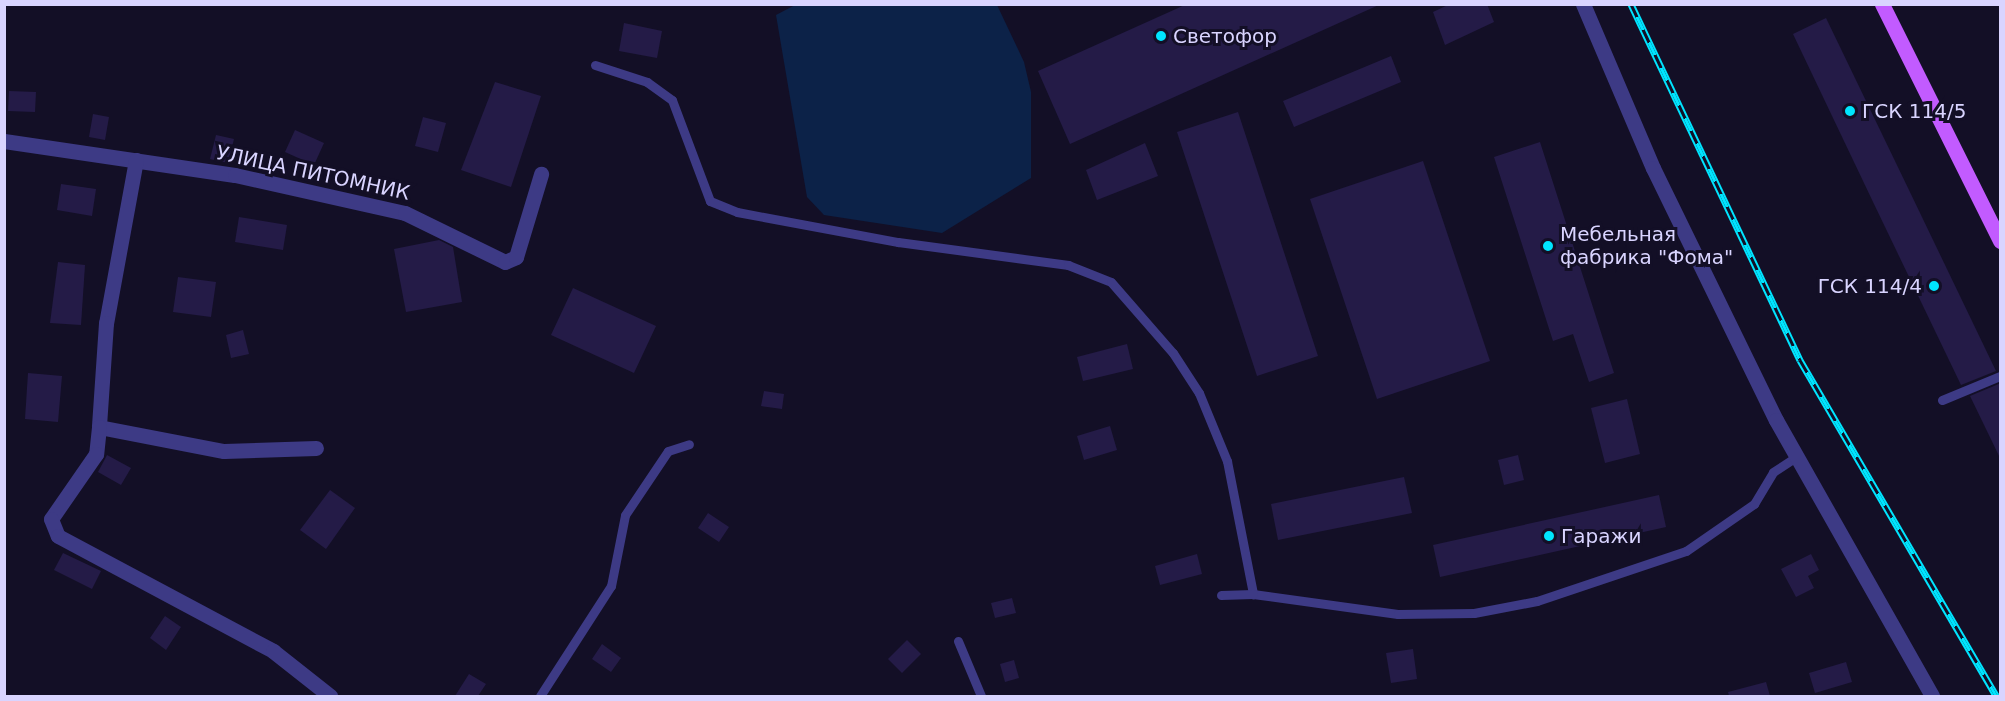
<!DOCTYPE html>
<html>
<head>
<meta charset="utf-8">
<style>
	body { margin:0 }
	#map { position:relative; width:2005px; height:701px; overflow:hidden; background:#130f26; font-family:"DejaVu Sans",sans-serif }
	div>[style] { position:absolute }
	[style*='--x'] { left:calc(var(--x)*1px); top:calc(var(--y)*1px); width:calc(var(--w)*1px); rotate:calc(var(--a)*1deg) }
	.water>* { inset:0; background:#0c2248 }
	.building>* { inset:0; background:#241b47 }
	.service>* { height:9px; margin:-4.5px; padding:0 4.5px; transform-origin:4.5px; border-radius:4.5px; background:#3d3a85 }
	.minor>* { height:15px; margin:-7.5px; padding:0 7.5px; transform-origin:7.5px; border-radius:7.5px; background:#3d3a85 }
	.primary>* { height:15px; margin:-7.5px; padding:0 7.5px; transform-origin:7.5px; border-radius:7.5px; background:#c25bff }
	.rail>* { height:7px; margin-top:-3.5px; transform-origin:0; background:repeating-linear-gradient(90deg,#130f26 0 14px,#00e5ff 0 28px); box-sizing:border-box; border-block:2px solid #00e5ff }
	.dots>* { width:16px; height:16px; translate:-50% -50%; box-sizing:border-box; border:3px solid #130f26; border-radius:50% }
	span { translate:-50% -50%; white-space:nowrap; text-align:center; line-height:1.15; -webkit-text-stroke:6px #130f26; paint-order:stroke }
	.poi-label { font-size:20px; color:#d9d4ff }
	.left { translate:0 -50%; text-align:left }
	.right { translate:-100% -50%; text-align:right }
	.street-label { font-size:20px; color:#d9d4ff }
	.frame { position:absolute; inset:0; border:6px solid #d9d4ff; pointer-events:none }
</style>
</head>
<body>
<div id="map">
	<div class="water">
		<i style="clip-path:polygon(797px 4px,997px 5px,1024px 62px,1031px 92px,1031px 178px,942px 233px,824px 215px,807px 197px,776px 15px)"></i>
	</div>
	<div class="building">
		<i style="clip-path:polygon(1187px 4px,1381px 4px,1070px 144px,1038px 71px)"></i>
		<i style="clip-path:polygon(1450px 4px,1487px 4px,1494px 22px,1445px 45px,1433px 12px)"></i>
		<i style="clip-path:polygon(1826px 18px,1908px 188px,1996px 371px,1961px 385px,1874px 204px,1793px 34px)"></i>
		<i style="clip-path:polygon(624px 23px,662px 31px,657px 58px,619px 51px)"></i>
		<i style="clip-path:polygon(1391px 56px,1401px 82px,1294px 127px,1283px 101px)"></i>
		<i style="clip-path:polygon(495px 82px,541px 96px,511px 187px,461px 170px)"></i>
		<i style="clip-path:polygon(9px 91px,36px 92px,35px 112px,8px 111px)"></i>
		<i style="clip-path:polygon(1238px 112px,1318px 356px,1257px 376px,1177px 132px)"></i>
		<i style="clip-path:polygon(93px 114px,109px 117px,105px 140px,89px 137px)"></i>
		<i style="clip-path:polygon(423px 117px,446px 123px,438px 152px,415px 146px)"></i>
		<i style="clip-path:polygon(295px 130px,324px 143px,314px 165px,285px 152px)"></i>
		<i style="clip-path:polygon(216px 135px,234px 139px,228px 163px,210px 159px)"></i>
		<i style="clip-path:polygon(1540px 142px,1614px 373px,1589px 382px,1573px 334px,1553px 341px,1494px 157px)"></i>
		<i style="clip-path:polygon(1145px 143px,1158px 176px,1097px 200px,1086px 170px)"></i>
		<i style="clip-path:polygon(1423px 161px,1490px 361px,1377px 399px,1310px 199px)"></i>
		<i style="clip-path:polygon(61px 184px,96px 189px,92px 216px,57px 210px)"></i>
		<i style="clip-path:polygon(239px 217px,287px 225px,283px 250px,235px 242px)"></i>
		<i style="clip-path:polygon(439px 240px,453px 247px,462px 302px,406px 312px,394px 249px)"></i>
		<i style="clip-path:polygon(58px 262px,85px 265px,81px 325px,50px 323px)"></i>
		<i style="clip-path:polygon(178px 277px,216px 282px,211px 317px,173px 312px)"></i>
		<i style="clip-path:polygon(573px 288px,656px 326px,634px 373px,551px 335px)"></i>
		<i style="clip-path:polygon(243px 330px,249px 354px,231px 358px,226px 335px)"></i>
		<i style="clip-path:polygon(1127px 344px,1133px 369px,1083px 381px,1077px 357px)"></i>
		<i style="clip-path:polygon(28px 373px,62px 376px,58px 422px,25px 419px)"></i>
		<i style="clip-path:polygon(2001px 383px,2001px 460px,1970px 396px)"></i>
		<i style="clip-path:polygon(764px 391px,784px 394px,782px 409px,761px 406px)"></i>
		<i style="clip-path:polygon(1627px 399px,1640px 454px,1605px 463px,1591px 408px)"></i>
		<i style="clip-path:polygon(1110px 426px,1117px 450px,1084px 460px,1077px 436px)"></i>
		<i style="clip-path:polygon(107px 455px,131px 468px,121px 485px,98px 472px)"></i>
		<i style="clip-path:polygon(1518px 455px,1524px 480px,1504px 485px,1498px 460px)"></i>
		<i style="clip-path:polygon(1404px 477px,1412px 513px,1278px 540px,1271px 504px)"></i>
		<i style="clip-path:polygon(330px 490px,355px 508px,326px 549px,300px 530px)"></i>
		<i style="clip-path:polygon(1659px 495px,1666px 527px,1440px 577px,1433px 545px)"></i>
		<i style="clip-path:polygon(708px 513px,729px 527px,719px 542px,698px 528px)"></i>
		<i style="clip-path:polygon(63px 553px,101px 571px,92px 589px,54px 570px)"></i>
		<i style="clip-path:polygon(1197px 554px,1202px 574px,1160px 585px,1155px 566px)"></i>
		<i style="clip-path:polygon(1811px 554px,1819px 570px,1808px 576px,1814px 588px,1796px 597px,1781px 569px)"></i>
		<i style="clip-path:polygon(1012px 598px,1016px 613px,995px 618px,991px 603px)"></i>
		<i style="clip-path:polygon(165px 616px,181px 627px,166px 650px,150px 638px)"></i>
		<i style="clip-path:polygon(907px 640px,921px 654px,902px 673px,888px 659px)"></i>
		<i style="clip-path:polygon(602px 644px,621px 658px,611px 672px,592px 659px)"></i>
		<i style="clip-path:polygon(1413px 649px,1417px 679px,1391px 683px,1386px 653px)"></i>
		<i style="clip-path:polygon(1014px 660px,1019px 678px,1005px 682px,1000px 664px)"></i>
		<i style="clip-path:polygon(1846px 662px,1852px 682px,1815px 693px,1809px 673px)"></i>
		<i style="clip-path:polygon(469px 674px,486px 684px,478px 696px,455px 696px)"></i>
		<i style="clip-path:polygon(1766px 682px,1770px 696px,1729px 696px,1728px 692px)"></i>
	</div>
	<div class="service">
		<i style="--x:595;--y:65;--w:55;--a:18.1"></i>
		<i style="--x:647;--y:82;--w:31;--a:36"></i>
		<i style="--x:672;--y:100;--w:108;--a:69.4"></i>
		<i style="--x:710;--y:201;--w:29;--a:22"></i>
		<i style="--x:737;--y:212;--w:164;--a:10.6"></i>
		<i style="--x:898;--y:242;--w:172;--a:7.7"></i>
		<i style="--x:1068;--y:265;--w:46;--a:21.6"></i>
		<i style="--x:1111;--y:282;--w:94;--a:48.9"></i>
		<i style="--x:1173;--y:353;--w:48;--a:57"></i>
		<i style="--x:1199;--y:393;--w:74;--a:67.6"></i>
		<i style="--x:1227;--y:461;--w:136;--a:78.9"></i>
		<i style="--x:1253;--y:594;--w:146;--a:7.9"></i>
		<i style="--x:1398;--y:614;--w:76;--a:-0.8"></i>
		<i style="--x:1474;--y:613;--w:64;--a:-10.8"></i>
		<i style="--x:1537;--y:601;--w:157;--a:-18.6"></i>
		<i style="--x:1686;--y:551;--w:83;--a:-34.7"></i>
		<i style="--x:1754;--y:504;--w:37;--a:-59"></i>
		<i style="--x:1773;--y:472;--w:27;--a:-33"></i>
		<i style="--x:1942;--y:400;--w:63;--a:-22.5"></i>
		<i style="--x:1221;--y:595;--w:32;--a:-2"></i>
		<i style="--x:958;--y:641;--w:60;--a:67.3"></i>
		<i style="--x:540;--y:696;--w:131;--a:-57.2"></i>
		<i style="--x:611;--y:586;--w:72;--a:-78.8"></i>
		<i style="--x:625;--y:515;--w:77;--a:-56.1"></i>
		<i style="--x:668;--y:451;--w:22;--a:-18"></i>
	</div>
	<div class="minor">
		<i style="--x:1583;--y:4;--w:178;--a:66.9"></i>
		<i style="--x:1653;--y:168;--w:280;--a:64"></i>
		<i style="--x:1776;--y:420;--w:317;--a:60.5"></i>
		<i style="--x:4;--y:141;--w:233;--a:8.4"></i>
		<i style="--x:235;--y:175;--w:174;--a:12.6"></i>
		<i style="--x:405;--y:213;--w:111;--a:26.1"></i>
		<i style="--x:505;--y:262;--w:12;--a:-24"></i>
		<i style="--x:516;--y:257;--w:87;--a:-73.2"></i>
		<i style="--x:136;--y:160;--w:166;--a:100.4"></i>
		<i style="--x:106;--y:323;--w:104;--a:93.9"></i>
		<i style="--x:99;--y:427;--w:127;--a:10.9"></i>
		<i style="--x:224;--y:451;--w:92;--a:-1.9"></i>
		<i style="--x:99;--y:427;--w:27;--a:96"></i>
		<i style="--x:96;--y:454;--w:79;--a:124.7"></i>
		<i style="--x:51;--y:519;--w:18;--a:68"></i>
		<i style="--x:58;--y:536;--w:244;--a:28.1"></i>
		<i style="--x:273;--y:651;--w:73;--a:38.3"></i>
	</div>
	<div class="primary">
		<i style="--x:1882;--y:4;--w:265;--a:63.5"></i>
	</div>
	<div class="rail">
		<i style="--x:1631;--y:4;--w:394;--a:64.6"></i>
		<i style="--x:1800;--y:360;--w:389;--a:59.7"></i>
	</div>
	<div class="dots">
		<i style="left:1161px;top:36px;background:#00e5ff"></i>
		<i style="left:1850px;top:111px;background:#00e5ff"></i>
		<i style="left:1548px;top:246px;background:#00e5ff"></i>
		<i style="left:1934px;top:286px;background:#00e5ff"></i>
		<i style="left:1549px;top:536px;background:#00e5ff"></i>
	</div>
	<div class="poi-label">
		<span class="left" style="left:1173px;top:36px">Светофор</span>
		<span class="left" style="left:1862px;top:111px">ГСК 114/5</span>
		<span class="left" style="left:1560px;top:246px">Мебельная<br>фабрика "Фома"</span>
		<span class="right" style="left:1922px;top:286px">ГСК 114/4</span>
		<span class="left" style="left:1561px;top:536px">Гаражи</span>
	</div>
	<div class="street-label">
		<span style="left:313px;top:173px;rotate:12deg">УЛИЦА ПИТОМНИК</span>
	</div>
	<div class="frame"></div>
</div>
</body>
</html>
